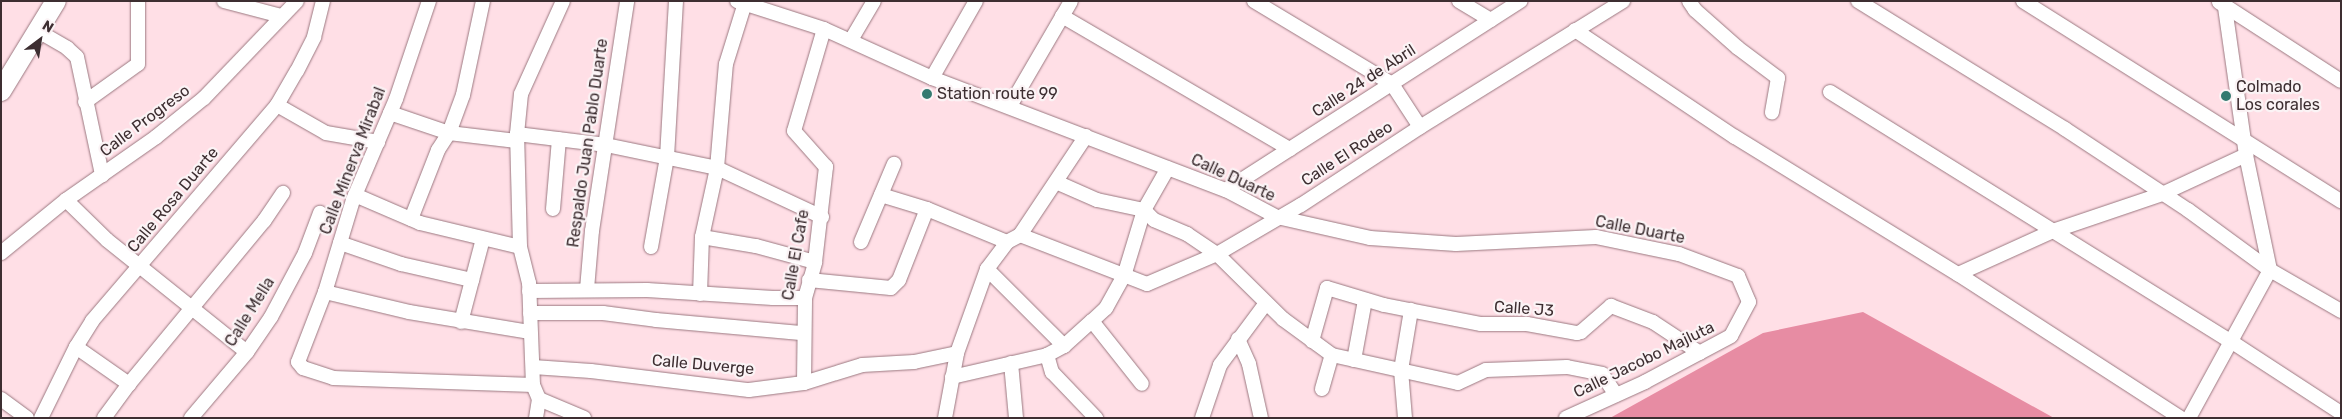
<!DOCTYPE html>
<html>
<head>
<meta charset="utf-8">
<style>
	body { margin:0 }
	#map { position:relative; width:2342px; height:419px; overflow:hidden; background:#ffdfe6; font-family:Rubik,sans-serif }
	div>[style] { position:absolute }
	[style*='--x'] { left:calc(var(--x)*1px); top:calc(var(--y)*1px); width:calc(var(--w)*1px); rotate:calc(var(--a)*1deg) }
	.forest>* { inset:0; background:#e78ca3 }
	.roads { filter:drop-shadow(0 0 1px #9b7880) drop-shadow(0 0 1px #9b7880) }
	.street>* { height:14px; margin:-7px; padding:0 7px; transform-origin:7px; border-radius:7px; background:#fff }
	.secondary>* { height:20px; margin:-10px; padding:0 10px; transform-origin:10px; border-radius:10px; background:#fff }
	.dots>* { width:14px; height:14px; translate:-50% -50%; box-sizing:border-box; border:2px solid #fbf3f5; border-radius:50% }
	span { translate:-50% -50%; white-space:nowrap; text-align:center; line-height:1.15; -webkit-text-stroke:4.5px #fbf3f5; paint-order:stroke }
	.street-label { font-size:16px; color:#3d2e31 }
	.poi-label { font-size:16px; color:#3d2e31 }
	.left { translate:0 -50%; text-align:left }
	.frame { position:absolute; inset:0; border:2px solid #3d2e31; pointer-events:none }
	.north { position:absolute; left:15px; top:15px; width:50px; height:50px; -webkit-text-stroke:4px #fbf3f5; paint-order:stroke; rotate:31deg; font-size:14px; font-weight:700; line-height:20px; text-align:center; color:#3d2e31 }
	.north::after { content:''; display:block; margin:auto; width:18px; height:22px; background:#3d2e31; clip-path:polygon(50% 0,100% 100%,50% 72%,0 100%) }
</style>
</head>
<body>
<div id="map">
	<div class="forest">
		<i style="clip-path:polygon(1863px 312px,2054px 418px,1610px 418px,1763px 333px)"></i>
	</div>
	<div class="roads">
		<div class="street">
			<i style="--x:224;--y:1;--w:59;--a:14.7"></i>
			<i style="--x:429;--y:1;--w:103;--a:108.6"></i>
			<i style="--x:396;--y:99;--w:110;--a:113.1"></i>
			<i style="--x:353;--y:200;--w:96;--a:106.9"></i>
			<i style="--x:325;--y:292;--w:75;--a:111.1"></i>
			<i style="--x:298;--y:362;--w:8;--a:50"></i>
			<i style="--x:303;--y:368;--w:32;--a:18"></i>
			<i style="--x:333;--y:378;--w:200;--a:2"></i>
			<i style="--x:737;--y:1;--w:91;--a:17.8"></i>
			<i style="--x:824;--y:29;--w:119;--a:24.4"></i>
			<i style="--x:932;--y:78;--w:315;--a:20.9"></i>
			<i style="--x:1226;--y:190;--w:58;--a:27.9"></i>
			<i style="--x:1277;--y:217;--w:95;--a:12.7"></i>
			<i style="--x:1370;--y:238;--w:86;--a:4"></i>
			<i style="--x:1456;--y:244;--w:140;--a:-2.9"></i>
			<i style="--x:1596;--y:237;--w:85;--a:11.6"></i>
			<i style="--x:1679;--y:254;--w:63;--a:20.4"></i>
			<i style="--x:1738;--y:276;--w:28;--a:67"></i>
			<i style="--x:1749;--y:302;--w:38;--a:118"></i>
			<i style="--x:1731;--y:336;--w:98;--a:151.9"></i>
			<i style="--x:1645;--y:382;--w:87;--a:155.5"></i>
			<i style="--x:1254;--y:1;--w:161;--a:31"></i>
			<i style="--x:1392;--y:84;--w:51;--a:56.9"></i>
			<i style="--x:1459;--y:1;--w:37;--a:31"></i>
			<i style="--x:1689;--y:1;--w:11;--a:56"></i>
			<i style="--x:1695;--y:10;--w:57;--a:41.5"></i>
			<i style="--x:1738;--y:48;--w:50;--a:36.9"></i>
			<i style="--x:1778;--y:78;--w:35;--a:100"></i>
			<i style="--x:1858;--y:1;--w:243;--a:31.7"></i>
			<i style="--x:2065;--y:129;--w:147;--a:33.4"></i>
			<i style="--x:2188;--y:210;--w:102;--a:36.2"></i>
			<i style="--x:2270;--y:270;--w:82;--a:30"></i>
			<i style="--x:2023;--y:1;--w:376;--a:32.2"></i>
			<i style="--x:2219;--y:2;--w:145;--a:32.9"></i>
			<i style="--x:1062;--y:16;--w:264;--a:30.3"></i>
			<i style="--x:1575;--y:30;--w:192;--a:33.8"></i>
			<i style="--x:1735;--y:137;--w:262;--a:31.6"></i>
			<i style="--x:1958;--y:274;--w:265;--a:32.9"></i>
			<i style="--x:38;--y:31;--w:34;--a:30"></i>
			<i style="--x:67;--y:48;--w:13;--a:42"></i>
			<i style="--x:77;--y:57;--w:121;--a:78"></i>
			<i style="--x:851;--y:40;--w:45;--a:-59.5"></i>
			<i style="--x:932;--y:78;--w:89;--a:-60.3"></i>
			<i style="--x:1830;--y:92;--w:473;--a:31.9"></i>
			<i style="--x:2232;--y:342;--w:130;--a:33.1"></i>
			<i style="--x:85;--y:102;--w:65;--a:-35.6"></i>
			<i style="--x:138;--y:64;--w:63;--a:-90"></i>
			<i style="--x:277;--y:105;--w:56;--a:29.7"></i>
			<i style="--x:326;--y:133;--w:53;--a:9.8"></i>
			<i style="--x:1010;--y:106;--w:121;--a:-59.8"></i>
			<i style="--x:390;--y:113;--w:62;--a:18.7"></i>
			<i style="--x:449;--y:133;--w:68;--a:6.7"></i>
			<i style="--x:517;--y:134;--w:90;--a:7"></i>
			<i style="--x:606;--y:145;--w:113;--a:11.7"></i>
			<i style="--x:717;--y:168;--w:116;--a:25"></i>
			<i style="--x:1056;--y:182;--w:45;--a:23.7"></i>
			<i style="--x:1097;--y:200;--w:48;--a:12"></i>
			<i style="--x:1144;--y:210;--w:14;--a:45"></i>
			<i style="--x:1154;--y:220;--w:36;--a:23"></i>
			<i style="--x:1187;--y:234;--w:36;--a:34"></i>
			<i style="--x:1217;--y:254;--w:93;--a:44.6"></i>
			<i style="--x:1283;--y:319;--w:61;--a:36.3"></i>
			<i style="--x:1332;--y:355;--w:129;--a:12.5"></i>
			<i style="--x:1458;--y:383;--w:31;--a:-25"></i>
			<i style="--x:1486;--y:370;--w:81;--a:-2.1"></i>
			<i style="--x:1567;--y:367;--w:36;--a:11"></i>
			<i style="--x:1602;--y:374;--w:25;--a:56"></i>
			<i style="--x:1226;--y:190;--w:350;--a:-32.7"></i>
			<i style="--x:355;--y:195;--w:71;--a:23.3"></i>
			<i style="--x:420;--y:223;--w:103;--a:13.5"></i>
			<i style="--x:881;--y:195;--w:48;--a:16.9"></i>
			<i style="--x:927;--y:209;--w:87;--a:22.4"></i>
			<i style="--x:66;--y:200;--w:57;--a:44.3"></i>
			<i style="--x:107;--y:240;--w:179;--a:38.7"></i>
			<i style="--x:553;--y:209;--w:70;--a:-85.1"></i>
			<i style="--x:411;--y:219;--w:74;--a:-68.6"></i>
			<i style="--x:438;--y:150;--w:20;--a:-57"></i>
			<i style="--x:449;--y:133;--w:40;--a:-69.8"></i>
			<i style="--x:463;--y:95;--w:96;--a:-78"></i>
			<i style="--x:1020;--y:235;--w:136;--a:21.1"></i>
			<i style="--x:1147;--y:284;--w:76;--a:-23.2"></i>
			<i style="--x:1217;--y:254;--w:97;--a:-30.3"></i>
			<i style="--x:1301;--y:205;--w:142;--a:-33.2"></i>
			<i style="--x:1420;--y:127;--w:239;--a:-31.8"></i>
			<i style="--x:702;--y:237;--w:55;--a:9.5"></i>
			<i style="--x:756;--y:246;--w:61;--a:15.2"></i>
			<i style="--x:861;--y:242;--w:85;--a:-67.1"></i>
			<i style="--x:340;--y:243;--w:65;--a:19"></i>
			<i style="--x:401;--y:264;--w:73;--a:12.7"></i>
			<i style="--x:651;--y:247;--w:91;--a:-79.9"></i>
			<i style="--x:667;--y:157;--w:156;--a:-86.7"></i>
			<i style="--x:1;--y:253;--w:84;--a:-39.2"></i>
			<i style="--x:66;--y:200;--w:110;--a:-35"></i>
			<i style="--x:156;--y:137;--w:62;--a:-39.1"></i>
			<i style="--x:204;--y:98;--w:134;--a:-46.2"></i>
			<i style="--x:987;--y:269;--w:109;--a:45"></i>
			<i style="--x:1958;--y:274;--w:104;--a:-24.4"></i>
			<i style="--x:2053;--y:231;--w:115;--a:-18.7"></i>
			<i style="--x:2162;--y:194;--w:93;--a:-24.9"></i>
			<i style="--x:809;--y:280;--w:82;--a:5.6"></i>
			<i style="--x:891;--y:288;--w:11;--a:-45"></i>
			<i style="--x:899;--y:280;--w:76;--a:-68.5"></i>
			<i style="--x:587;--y:289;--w:58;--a:-85.1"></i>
			<i style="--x:592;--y:231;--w:233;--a:-81.3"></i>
			<i style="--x:529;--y:291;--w:118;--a:-0.5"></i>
			<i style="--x:647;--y:290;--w:126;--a:3.6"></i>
			<i style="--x:773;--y:298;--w:32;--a:0"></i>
			<i style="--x:325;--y:292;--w:86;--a:13.4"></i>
			<i style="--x:409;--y:312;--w:123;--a:9.4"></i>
			<i style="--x:700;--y:294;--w:57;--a:-88"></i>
			<i style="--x:702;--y:237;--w:71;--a:-77.7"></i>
			<i style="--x:717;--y:168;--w:104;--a:-85.1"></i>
			<i style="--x:726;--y:64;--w:64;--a:-72.7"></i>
			<i style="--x:530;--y:313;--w:73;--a:0"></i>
			<i style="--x:603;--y:313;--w:53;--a:7.5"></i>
			<i style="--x:656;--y:320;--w:148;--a:5.1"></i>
			<i style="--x:1092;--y:321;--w:80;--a:51.6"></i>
			<i style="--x:461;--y:322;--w:86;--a:-75.2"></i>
			<i style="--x:1238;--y:339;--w:27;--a:66"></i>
			<i style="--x:1249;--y:364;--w:55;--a:77.5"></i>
			<i style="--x:1312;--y:341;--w:55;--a:-74.2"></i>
			<i style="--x:1327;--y:288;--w:59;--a:16.6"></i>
			<i style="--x:1384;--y:305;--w:99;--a:11.1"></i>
			<i style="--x:1481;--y:324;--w:46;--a:0"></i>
			<i style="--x:1527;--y:324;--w:51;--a:10.2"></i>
			<i style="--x:1577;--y:333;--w:4;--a:-14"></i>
			<i style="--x:1581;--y:332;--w:40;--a:-41"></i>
			<i style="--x:1611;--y:306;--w:45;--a:20.9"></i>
			<i style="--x:1653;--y:322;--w:56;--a:33.4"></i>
			<i style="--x:76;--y:347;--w:65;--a:34.9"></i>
			<i style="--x:1047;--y:355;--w:18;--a:74"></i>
			<i style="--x:1052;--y:372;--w:64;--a:46.3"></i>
			<i style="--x:1354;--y:360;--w:61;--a:-79.6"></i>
			<i style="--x:1011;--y:363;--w:55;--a:84.8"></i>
			<i style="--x:533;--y:367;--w:58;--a:3.9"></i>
			<i style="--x:591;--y:371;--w:159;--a:6.9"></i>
			<i style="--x:749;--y:390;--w:55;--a:-7.3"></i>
			<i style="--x:804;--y:383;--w:61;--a:-17.2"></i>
			<i style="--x:862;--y:365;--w:52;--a:-3.3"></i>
			<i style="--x:914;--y:362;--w:44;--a:-11.8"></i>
			<i style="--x:952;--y:377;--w:98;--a:-13"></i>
			<i style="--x:1047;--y:355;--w:19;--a:-28"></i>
			<i style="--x:1064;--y:346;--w:38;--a:-42"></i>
			<i style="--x:1092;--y:321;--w:19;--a:-43"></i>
			<i style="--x:1106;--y:308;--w:37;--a:-61"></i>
			<i style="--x:1124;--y:276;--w:69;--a:-73.1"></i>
			<i style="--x:1144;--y:210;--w:48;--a:-60.3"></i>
			<i style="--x:804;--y:383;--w:85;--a:-89.3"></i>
			<i style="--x:805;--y:298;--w:37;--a:-74"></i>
			<i style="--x:815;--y:262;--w:96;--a:-83.4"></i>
			<i style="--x:826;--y:167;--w:48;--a:-131.6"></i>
			<i style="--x:794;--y:131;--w:106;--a:-73.6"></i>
			<i style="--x:1322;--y:389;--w:35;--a:-74"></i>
			<i style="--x:1;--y:399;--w:32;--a:36"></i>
			<i style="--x:539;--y:399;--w:49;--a:22.9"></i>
			<i style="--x:41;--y:418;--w:79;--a:-63.8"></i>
			<i style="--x:76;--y:347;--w:31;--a:-58"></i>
			<i style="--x:92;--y:321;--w:284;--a:-49.4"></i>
			<i style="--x:277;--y:105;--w:39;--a:-60"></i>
			<i style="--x:297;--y:71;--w:38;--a:-63"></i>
			<i style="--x:314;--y:37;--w:37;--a:-76"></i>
			<i style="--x:104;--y:418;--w:42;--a:-53.7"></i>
			<i style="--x:129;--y:384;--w:212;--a:-50.4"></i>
			<i style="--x:264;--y:221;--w:34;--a:-56"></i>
			<i style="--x:191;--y:418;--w:87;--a:-49.7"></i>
			<i style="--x:247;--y:352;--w:42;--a:-55.6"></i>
			<i style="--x:271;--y:317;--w:72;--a:-62"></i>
			<i style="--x:305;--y:253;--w:43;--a:-69.4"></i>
			<i style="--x:536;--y:418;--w:19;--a:-81"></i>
			<i style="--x:539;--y:399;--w:15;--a:-113"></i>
			<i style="--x:533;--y:385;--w:102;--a:-92.2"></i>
			<i style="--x:529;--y:283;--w:37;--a:-104"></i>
			<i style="--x:520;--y:247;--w:113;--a:-91.5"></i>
			<i style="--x:517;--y:134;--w:40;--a:-84.3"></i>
			<i style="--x:521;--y:94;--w:102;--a:-65.7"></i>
			<i style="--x:945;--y:418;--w:66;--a:-79.5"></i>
			<i style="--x:957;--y:353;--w:89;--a:-70.3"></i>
			<i style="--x:987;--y:269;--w:34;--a:-53"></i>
			<i style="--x:1007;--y:242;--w:15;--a:-28"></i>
			<i style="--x:1020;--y:235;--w:119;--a:-56.3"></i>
			<i style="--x:1202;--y:418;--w:56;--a:-71.2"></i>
			<i style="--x:1220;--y:365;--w:77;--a:-53.4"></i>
			<i style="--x:1405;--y:418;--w:48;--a:-94.8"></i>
			<i style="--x:1401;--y:370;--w:61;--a:-80.5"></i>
			<i style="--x:2189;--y:418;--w:169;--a:-61.3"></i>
			<i style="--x:2270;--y:270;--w:117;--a:-101.8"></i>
			<i style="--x:2246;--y:155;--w:156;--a:-98.1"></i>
		</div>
		<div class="secondary">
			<i style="--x:1;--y:91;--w:105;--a:-58.6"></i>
		</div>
	</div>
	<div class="dots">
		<i style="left:927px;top:94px;background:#337a70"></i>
		<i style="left:2226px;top:96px;background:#337a70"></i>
	</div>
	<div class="street-label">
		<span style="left:1364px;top:81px;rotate:-33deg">Calle 24 de Abril</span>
		<span style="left:145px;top:121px;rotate:-37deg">Calle Progreso</span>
		<span style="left:588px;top:143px;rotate:-82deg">Respaldo Juan Pablo Duarte</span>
		<span style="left:1347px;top:154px;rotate:-33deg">Calle El Rodeo</span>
		<span style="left:353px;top:161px;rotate:-69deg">Calle Minerva Mirabal</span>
		<span style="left:1233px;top:178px;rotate:25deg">Calle Duarte</span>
		<span style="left:173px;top:200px;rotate:-50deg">Calle Rosa Duarte</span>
		<span style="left:1640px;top:230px;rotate:11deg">Calle Duarte</span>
		<span style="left:796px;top:255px;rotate:-80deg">Calle El Cafe</span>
		<span style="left:1524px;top:309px;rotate:4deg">Calle J3</span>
		<span style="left:250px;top:312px;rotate:-58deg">Calle Mella</span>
		<span style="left:1644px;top:360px;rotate:-26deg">Calle Jacobo Majluta</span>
		<span style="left:703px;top:365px;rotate:5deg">Calle Duverge</span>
	</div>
	<div class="poi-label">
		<span class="left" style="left:2236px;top:96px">Colmado<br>Los corales</span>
		<span class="left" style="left:937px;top:94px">Station route 99</span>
	</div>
	<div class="frame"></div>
	<div class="north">N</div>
</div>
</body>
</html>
